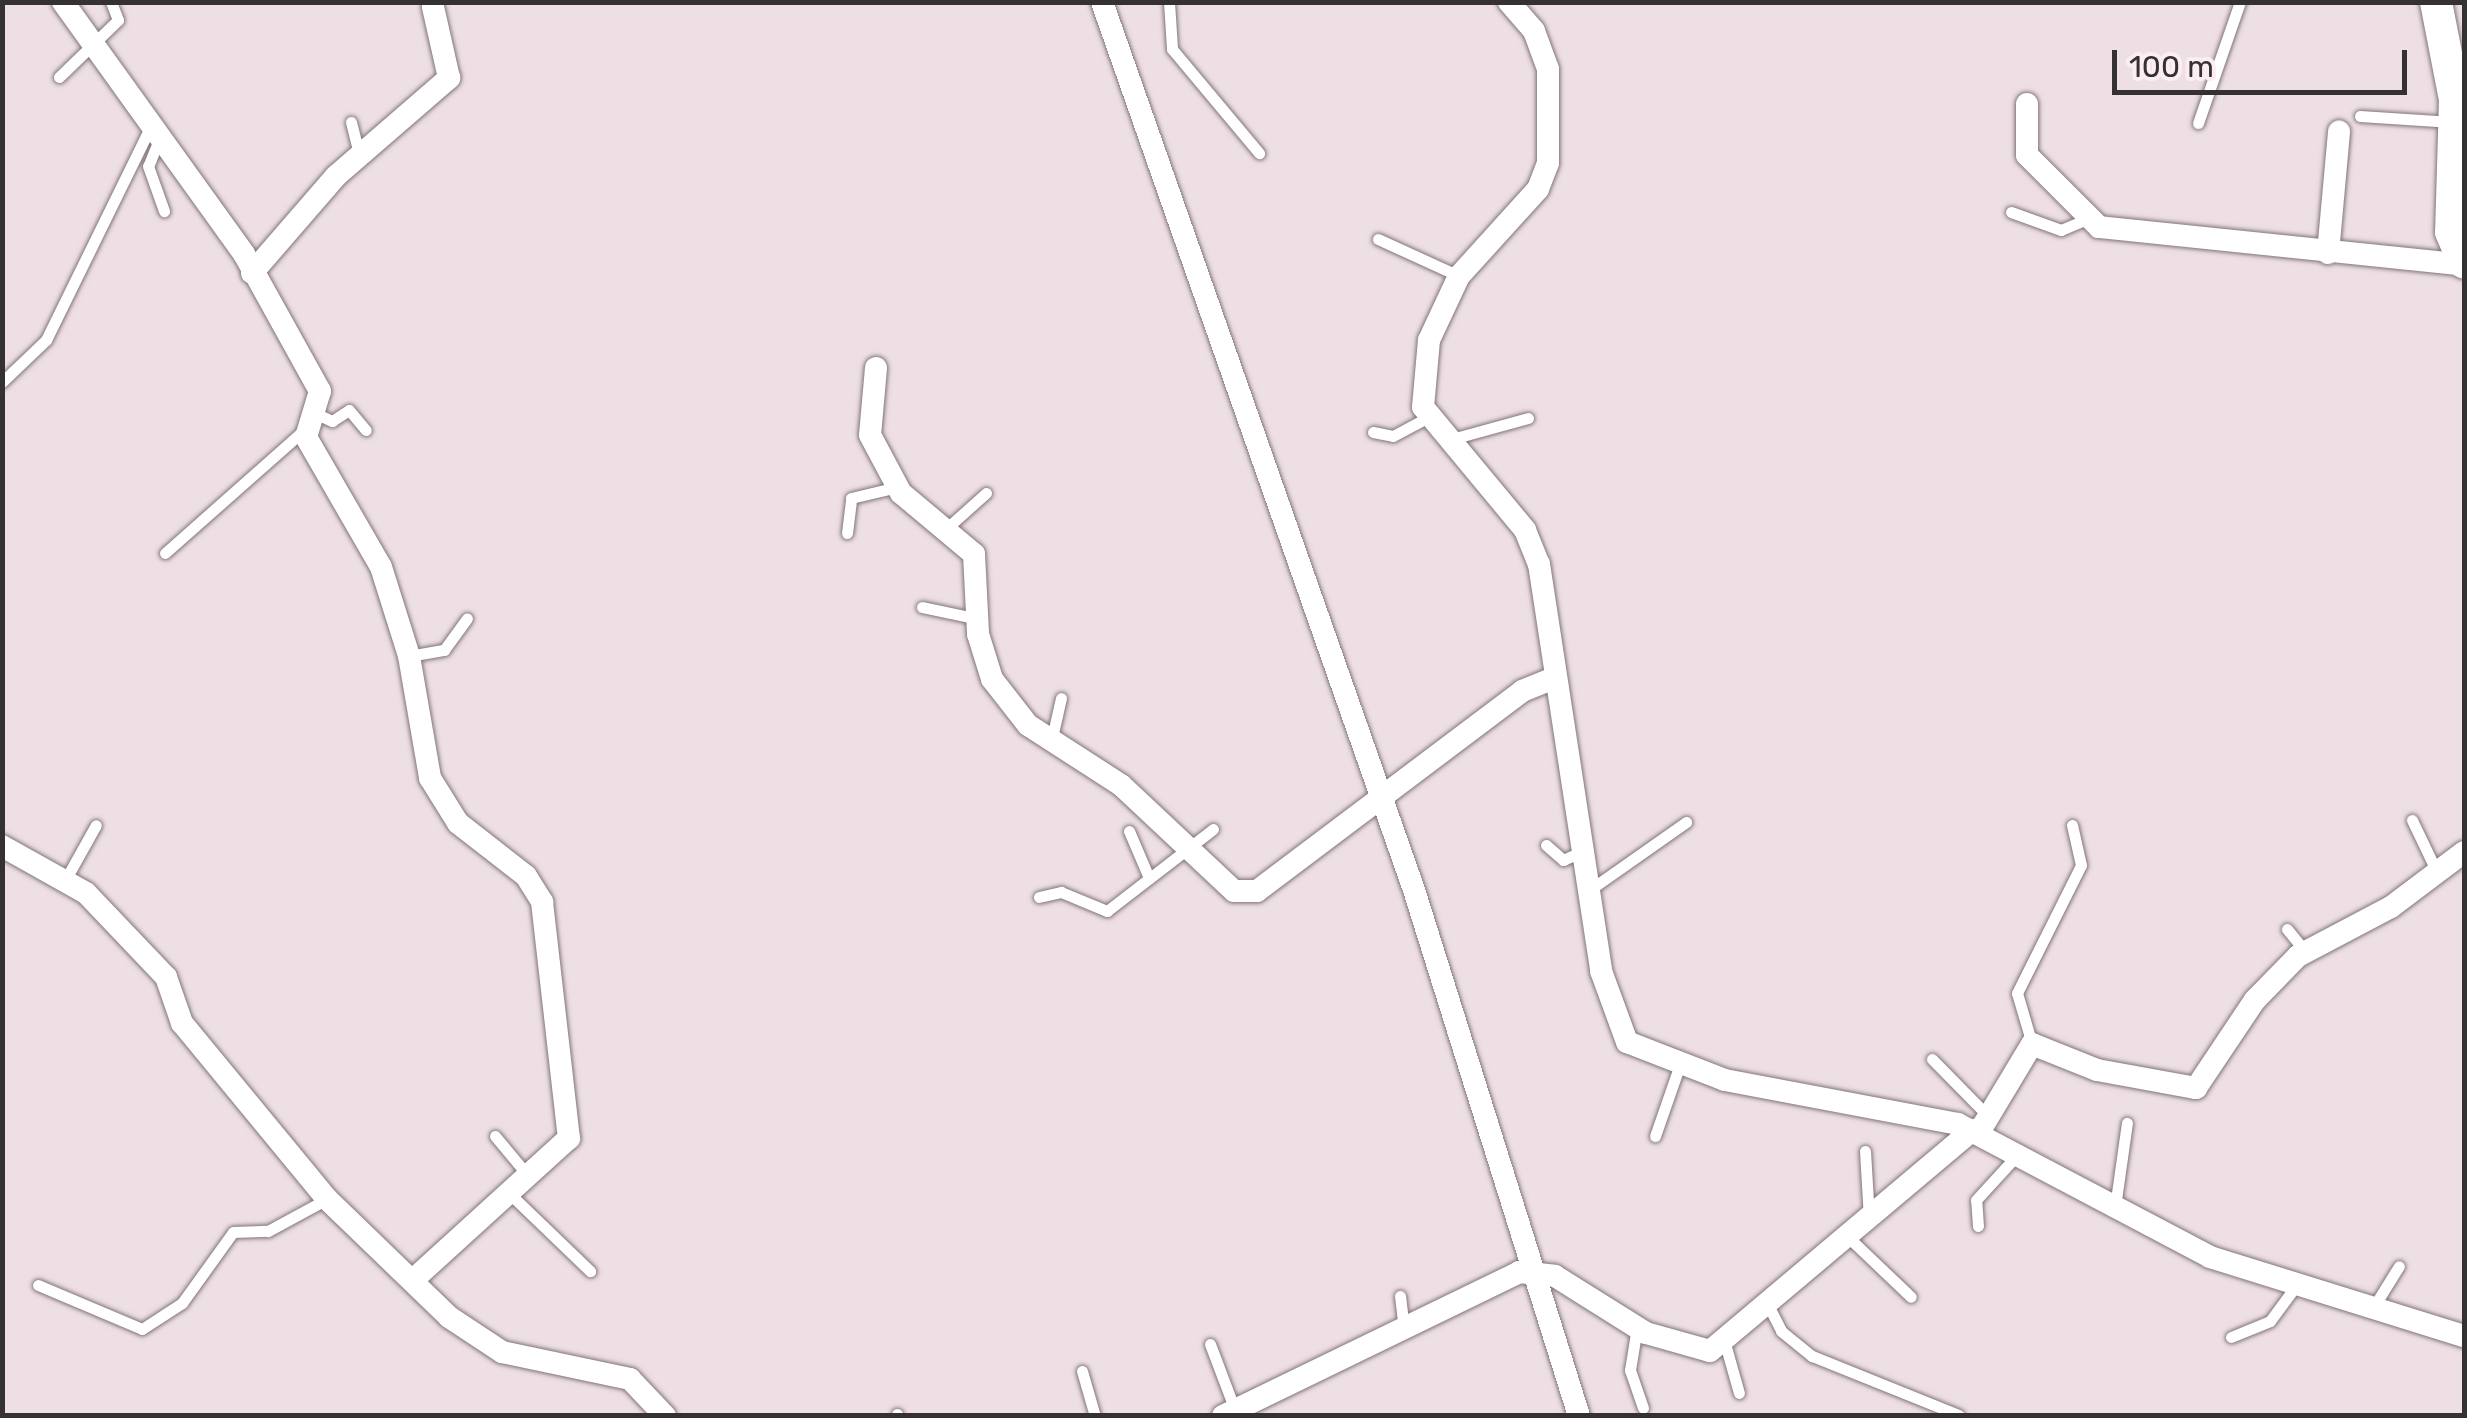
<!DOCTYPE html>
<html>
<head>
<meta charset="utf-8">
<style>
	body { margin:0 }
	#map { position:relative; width:2467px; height:1418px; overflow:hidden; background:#eddfe4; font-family:Rubik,sans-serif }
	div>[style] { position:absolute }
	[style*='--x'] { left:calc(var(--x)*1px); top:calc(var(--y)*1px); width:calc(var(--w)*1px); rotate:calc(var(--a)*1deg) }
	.roads { filter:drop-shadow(0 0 2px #817579) drop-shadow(0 0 2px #817579) }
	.lane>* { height:11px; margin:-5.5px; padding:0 5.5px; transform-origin:5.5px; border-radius:5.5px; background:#fff }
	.street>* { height:22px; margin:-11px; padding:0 11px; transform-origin:11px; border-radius:11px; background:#fff }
	.secondary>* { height:32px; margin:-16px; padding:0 16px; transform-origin:16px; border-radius:16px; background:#fff }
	span { translate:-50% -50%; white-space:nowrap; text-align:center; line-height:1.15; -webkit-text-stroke:8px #fbedf1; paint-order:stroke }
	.frame { position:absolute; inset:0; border:5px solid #353032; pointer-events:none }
	.scale { position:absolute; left:2112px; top:50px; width:295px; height:45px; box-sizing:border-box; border:5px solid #353032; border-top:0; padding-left:12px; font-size:30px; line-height:35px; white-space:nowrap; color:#353032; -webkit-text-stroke:8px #fbedf1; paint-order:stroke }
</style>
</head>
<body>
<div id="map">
	<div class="roads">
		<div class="lane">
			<i style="--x:1169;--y:2;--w:47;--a:86.3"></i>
			<i style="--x:1172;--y:49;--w:136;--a:50.1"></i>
			<i style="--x:59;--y:77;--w:82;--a:-44"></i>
			<i style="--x:118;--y:20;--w:19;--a:-111"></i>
			<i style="--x:2360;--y:116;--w:92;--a:3.7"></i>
			<i style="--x:351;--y:122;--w:33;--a:76"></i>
			<i style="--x:2198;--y:123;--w:128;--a:-70.9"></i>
			<i style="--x:160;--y:137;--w:31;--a:112"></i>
			<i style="--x:148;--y:166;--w:48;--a:70.4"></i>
			<i style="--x:2011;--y:212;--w:53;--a:19.8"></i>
			<i style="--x:2061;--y:230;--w:28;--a:-23"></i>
			<i style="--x:1378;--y:239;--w:89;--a:24.6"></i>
			<i style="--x:2;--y:382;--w:61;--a:-43.7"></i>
			<i style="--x:46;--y:340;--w:238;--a:-63.9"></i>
			<i style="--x:317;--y:414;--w:17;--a:25"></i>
			<i style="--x:332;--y:421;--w:20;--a:-33"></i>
			<i style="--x:349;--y:410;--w:26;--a:50"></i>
			<i style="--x:1373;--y:432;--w:20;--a:11"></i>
			<i style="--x:1393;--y:436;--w:40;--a:-28"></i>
			<i style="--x:1448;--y:440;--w:83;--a:-15.4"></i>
			<i style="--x:948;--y:527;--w:51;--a:-41.8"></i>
			<i style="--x:847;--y:533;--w:35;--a:-83"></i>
			<i style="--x:851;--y:498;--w:47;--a:-13.4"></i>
			<i style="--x:165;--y:553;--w:187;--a:-41.5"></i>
			<i style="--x:922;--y:607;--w:58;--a:11.9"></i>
			<i style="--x:409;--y:656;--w:36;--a:-10"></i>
			<i style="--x:444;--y:650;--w:39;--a:-54"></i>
			<i style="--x:1051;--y:742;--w:45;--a:-77.2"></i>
			<i style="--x:2412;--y:820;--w:55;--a:64.4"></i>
			<i style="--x:1129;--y:831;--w:51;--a:66.9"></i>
			<i style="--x:1546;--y:845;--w:23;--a:41"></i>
			<i style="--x:1563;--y:860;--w:20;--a:-24"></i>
			<i style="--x:68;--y:875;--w:57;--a:-60.8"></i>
			<i style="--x:1588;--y:891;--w:120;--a:-35.1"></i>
			<i style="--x:1039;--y:897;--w:23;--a:-13"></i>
			<i style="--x:1061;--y:892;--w:50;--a:22.4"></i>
			<i style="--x:1107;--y:911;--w:134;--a:-37.7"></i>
			<i style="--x:2287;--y:929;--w:28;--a:51"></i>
			<i style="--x:2032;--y:1044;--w:53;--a:-106.4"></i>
			<i style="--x:2017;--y:993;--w:143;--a:-63.4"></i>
			<i style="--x:2081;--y:865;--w:41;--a:-102.7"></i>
			<i style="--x:1932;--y:1059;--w:80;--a:45.5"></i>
			<i style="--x:495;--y:1136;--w:55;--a:50.2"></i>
			<i style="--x:1655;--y:1136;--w:73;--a:-70.8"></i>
			<i style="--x:1865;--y:1151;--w:68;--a:86.6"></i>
			<i style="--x:511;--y:1195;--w:110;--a:43.9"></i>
			<i style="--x:2115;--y:1207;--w:85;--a:-81.9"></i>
			<i style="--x:1978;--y:1226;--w:26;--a:-94"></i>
			<i style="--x:1976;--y:1200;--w:64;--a:-47.5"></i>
			<i style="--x:1847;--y:1236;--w:88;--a:43.6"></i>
			<i style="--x:38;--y:1285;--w:113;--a:22.9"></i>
			<i style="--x:142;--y:1329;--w:48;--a:-33"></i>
			<i style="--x:182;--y:1303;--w:87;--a:-54.3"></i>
			<i style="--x:233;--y:1232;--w:35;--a:-2"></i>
			<i style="--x:268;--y:1231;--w:67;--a:-28.5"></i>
			<i style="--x:1400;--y:1296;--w:31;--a:83"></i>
			<i style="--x:1766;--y:1301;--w:34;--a:63"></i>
			<i style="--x:1781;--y:1331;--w:40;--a:39"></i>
			<i style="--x:1812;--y:1356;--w:158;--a:21.9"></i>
			<i style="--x:2373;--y:1308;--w:49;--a:-58.2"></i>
			<i style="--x:1637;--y:1327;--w:44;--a:99.2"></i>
			<i style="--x:1630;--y:1370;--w:40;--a:71.1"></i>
			<i style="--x:2231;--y:1337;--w:42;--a:-22.3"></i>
			<i style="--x:2270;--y:1321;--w:42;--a:-53.7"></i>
			<i style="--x:1724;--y:1340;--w:55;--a:74.2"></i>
			<i style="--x:1210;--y:1344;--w:71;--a:69.3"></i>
			<i style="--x:1082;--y:1371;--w:47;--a:73.9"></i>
			<i style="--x:897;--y:1416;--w:2;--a:-90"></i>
		</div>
		<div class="street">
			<i style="--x:63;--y:2;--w:310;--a:54.3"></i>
			<i style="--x:244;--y:254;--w:157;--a:61"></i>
			<i style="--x:320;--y:391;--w:48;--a:106.9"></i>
			<i style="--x:306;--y:437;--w:150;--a:60"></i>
			<i style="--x:381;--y:567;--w:93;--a:72.5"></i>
			<i style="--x:409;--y:656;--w:124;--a:80.2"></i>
			<i style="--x:430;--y:778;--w:53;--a:58.1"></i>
			<i style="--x:458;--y:823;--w:86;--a:37.9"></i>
			<i style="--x:526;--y:876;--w:31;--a:58"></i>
			<i style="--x:542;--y:902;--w:238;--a:83.5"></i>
			<i style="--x:569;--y:1138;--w:208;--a:137.7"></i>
			<i style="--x:1102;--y:2;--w:941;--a:70.64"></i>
			<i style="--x:1414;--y:890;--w:551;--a:72.58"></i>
			<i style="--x:1509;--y:2;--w:38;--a:49"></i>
			<i style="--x:1534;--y:31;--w:40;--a:69.8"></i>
			<i style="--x:1548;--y:69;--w:94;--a:90"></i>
			<i style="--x:1548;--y:163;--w:28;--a:111"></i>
			<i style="--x:1538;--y:189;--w:118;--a:132.2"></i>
			<i style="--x:1459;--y:276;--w:71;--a:115.1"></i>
			<i style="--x:1429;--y:340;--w:67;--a:95.1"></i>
			<i style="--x:1423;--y:407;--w:160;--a:50.3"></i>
			<i style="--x:1525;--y:530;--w:37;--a:68"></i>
			<i style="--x:1539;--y:564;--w:412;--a:81.3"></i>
			<i style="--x:1601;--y:971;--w:76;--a:69.9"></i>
			<i style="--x:1627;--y:1042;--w:105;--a:21.2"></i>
			<i style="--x:1725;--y:1080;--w:237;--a:10.7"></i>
			<i style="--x:1958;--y:1124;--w:285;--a:27.8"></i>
			<i style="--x:2210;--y:1257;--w:266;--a:17.3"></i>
			<i style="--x:2027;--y:104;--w:51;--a:90"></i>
			<i style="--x:2027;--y:155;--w:102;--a:45"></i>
			<i style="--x:2099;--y:227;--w:367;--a:5.9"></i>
			<i style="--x:2328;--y:253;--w:122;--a:-84.8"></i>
			<i style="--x:252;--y:273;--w:128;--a:-49.1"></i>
			<i style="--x:336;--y:176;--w:150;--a:-40.9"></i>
			<i style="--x:449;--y:78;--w:73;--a:-102.7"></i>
			<i style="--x:876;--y:368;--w:67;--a:95.1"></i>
			<i style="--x:870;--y:435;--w:66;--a:61.9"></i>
			<i style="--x:901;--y:493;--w:95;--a:39.9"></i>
			<i style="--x:974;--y:554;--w:80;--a:87.1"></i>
			<i style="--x:978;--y:634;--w:47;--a:72.7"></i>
			<i style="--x:992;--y:679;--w:58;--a:52"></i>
			<i style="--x:1028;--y:725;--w:111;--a:32.8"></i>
			<i style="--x:1121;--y:785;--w:155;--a:43.2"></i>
			<i style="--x:1234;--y:891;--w:23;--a:0"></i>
			<i style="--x:1257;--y:891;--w:332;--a:-37"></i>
			<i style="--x:1522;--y:691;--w:32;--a:-22"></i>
			<i style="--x:2;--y:846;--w:96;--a:29.2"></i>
			<i style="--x:86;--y:893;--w:116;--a:46.4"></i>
			<i style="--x:166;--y:977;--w:49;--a:70.8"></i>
			<i style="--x:182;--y:1023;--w:228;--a:50.5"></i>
			<i style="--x:327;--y:1199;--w:170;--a:44"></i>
			<i style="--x:449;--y:1317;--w:64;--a:33.4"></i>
			<i style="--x:502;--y:1352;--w:131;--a:11.9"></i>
			<i style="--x:630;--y:1379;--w:51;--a:46.6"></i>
			<i style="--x:1978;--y:1134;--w:105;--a:-59"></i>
			<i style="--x:2032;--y:1044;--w:70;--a:21.8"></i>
			<i style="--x:2097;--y:1070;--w:101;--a:10.3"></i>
			<i style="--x:2196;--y:1088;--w:106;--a:-56.2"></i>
			<i style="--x:2255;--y:1000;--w:62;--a:-45.7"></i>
			<i style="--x:2298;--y:956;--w:105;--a:-27.8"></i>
			<i style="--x:2391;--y:907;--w:91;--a:-37"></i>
			<i style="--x:1223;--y:1416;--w:329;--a:-25.9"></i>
			<i style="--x:1519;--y:1272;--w:36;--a:6"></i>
			<i style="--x:1555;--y:1276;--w:107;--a:32.1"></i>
			<i style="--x:1646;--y:1333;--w:66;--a:15.7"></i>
			<i style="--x:1710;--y:1351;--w:343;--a:-40.1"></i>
		</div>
		<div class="secondary">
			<i style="--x:2436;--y:2;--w:100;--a:79"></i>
			<i style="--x:2455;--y:100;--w:132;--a:91.7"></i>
			<i style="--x:2451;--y:232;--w:33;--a:67"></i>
		</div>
	</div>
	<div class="frame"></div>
	<div class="scale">100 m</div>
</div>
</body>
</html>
